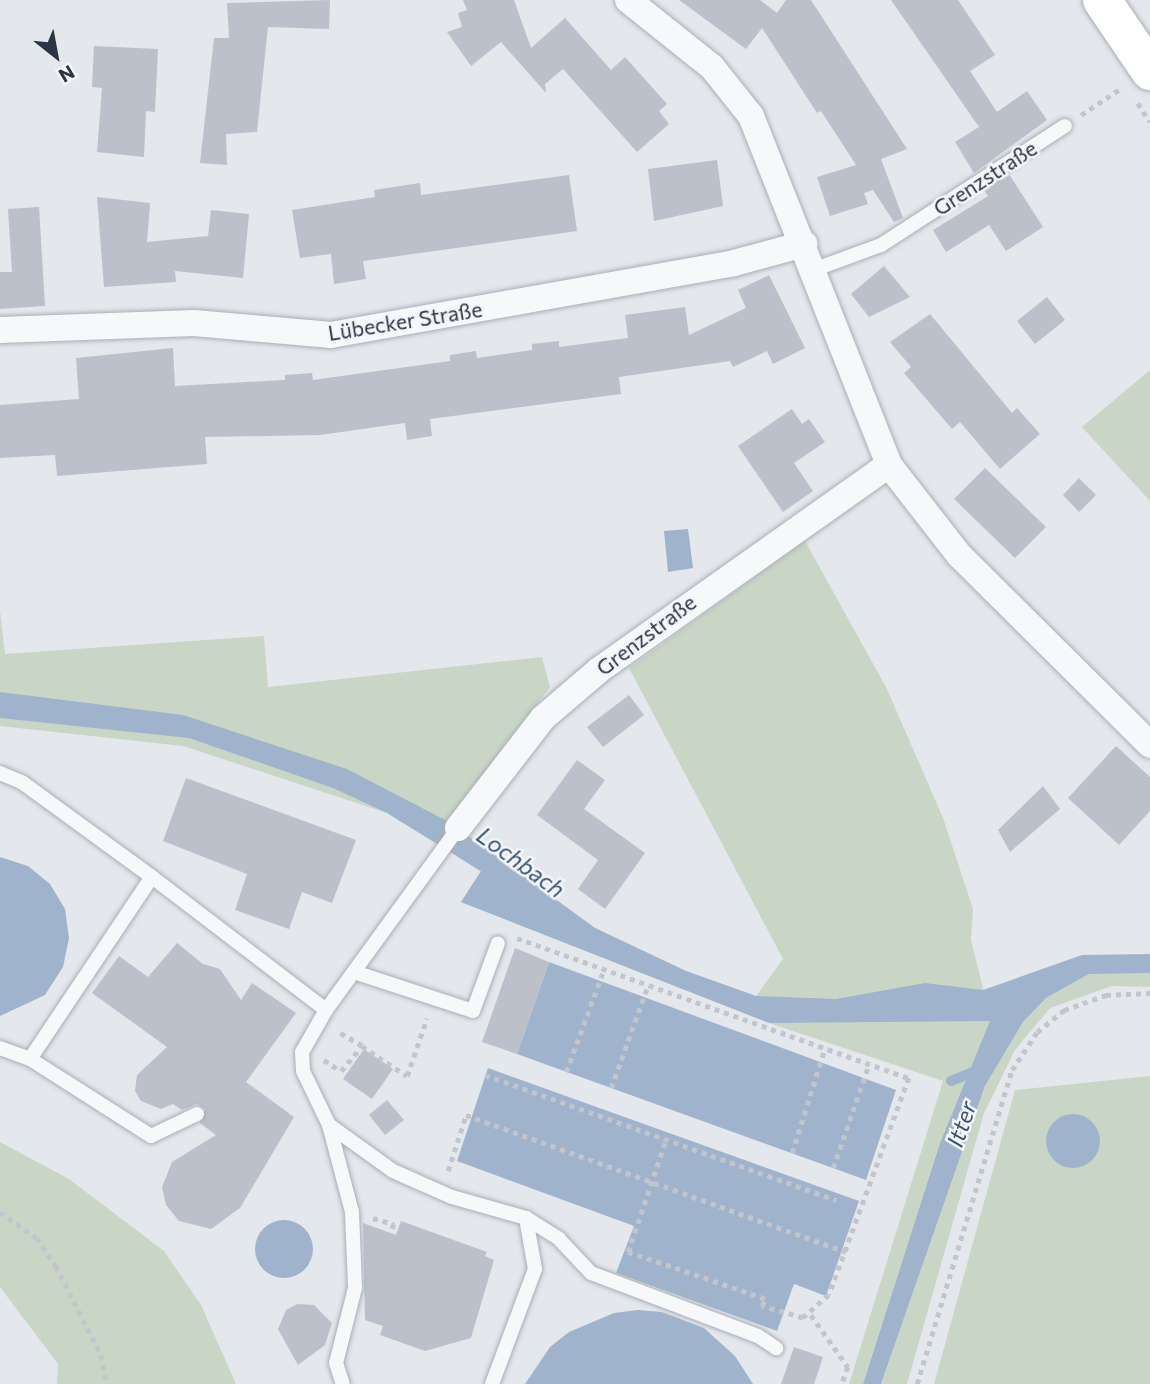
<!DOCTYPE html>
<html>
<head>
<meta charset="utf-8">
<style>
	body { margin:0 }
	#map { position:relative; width:1150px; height:1384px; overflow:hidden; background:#e4e7ec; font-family:Commissioner,sans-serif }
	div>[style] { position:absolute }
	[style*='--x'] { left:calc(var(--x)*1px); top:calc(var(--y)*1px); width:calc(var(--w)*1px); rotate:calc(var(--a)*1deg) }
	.green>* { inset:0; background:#c9d6c5 }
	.water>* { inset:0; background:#9fb4cc }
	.round { border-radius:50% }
	.stream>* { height:10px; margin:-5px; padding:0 5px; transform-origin:5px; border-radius:5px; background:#9fb4cc }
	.building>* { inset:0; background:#bbc0ca }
	.path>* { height:4.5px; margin-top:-2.25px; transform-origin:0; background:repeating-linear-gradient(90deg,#c2c5cb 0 5px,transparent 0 10px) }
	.roads { filter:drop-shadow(0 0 2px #a9aeb7) drop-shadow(0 0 2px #a9aeb7) }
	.service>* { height:14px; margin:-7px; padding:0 7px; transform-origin:7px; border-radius:7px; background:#f7f8fa }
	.minor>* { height:26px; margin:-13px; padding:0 13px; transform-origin:13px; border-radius:13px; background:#f7f8fa }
	.secondary>* { height:38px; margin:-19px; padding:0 19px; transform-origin:19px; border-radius:19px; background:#fff }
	span { translate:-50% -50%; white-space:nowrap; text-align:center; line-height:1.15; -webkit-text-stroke:5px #f4f6f9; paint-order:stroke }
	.street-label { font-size:21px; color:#2b3445 }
	.water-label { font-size:23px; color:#34527a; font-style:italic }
	.north { position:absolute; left:21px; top:21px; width:70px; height:70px; -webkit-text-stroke:5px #f4f6f9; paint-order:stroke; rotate:149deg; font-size:19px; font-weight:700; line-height:28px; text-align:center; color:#2b3445 }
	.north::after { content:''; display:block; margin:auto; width:24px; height:32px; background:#2b3445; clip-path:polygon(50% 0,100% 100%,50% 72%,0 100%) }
</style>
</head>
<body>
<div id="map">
	<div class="green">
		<i style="clip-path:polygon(1150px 370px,1150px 501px,1082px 427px)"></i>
		<i style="clip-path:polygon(805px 541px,887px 689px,943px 818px,973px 909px,971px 940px,991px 1020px,940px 1143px,863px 1384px,849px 1384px,943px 1081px,769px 1023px,461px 902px,481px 872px,456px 856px,470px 836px,595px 928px,686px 971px,756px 996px,783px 959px,629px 668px)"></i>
		<i style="clip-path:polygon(0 611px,5px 654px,264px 636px,268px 687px,542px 657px,550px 687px,432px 841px,387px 813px,183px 746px,0 726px)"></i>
		<i style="clip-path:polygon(1134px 971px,1150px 973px,1150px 987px,1112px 986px,1050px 1008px,1015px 1050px,984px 1113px,907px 1384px,881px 1384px,985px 1086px,1023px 1022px,1046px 998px,1089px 974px)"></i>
		<i style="clip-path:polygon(1150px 1076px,1150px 1384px,934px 1384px,1015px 1090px)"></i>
		<i style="clip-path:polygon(0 1142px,69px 1179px,164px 1251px,201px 1305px,236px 1384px,57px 1384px,58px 1364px,0 1287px)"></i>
	</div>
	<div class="water">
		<i style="clip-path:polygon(688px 529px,693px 568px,668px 572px,664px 531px)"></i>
		<i style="clip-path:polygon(0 692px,183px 715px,347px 769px,447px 821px,595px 928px,686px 971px,756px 996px,836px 999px,925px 983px,983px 990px,1082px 955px,1150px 954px,1150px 973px,1089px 974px,1046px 998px,1023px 1022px,985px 1086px,881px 1384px,863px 1384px,940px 1143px,990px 1021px,769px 1023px,461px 902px,481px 871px,387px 813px,333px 788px,189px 738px,0 718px)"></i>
		<i style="clip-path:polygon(0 857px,28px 866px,50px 884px,65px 909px,69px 938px,63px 967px,45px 995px,0 1016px)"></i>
		<i style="clip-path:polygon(549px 962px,896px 1090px,866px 1180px,517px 1054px)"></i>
		<i style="clip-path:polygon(488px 1068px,859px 1201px,826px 1296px,794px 1284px,777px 1331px,616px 1273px,634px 1226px,457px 1161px)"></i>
		<i class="round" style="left:1046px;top:1114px;width:54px;height:54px"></i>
		<i class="round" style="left:255px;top:1220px;width:58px;height:58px"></i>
		<i style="clip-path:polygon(638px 1310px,662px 1312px,704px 1328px,735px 1356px,753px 1384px,525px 1384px,550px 1347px,569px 1332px,614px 1313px)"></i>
	</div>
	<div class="stream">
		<i style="--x:951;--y:1081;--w:31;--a:-22"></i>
	</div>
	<div class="building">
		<i style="clip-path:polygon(330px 0,329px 29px,268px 27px,257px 132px,226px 134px,227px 165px,200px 163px,214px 38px,229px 38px,227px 3px)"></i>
		<i style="clip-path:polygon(463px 0,514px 0,531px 48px,565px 18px,611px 70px,625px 57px,667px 104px,659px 111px,669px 124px,637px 152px,563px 69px,545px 84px,546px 93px,501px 42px,471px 66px,447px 32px,462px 27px,458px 13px,467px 10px)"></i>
		<i style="clip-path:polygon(679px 0,760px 0,777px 13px,786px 0,811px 0,907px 149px,881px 159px,903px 218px,894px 222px,873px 190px,864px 193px,868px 204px,830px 216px,817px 177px,856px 165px,821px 111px,817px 113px,762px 28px,746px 49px)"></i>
		<i style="clip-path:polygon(891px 0,958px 0,995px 55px,970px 71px,997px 112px,1027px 91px,1047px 120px,974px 173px,955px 142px,979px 127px)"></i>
		<i style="clip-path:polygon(94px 46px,158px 49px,155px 112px,146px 111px,144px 157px,97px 152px,102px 88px,92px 87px)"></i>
		<i style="clip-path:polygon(717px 160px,723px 206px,654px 221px,648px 169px)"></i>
		<i style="clip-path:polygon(1009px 174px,1043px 227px,1006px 251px,989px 225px,946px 252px,933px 230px,988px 196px,984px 190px)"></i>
		<i style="clip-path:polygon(569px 175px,577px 231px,363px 261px,366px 279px,334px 284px,331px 254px,300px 258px,292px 210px,375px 197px,374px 190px,420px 183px,421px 195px)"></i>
		<i style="clip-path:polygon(97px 197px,150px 203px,147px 242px,208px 236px,211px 210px,249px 214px,243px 278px,175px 271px,176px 282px,104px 287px)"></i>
		<i style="clip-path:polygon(39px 207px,45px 306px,0 309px,0 272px,12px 272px,8px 209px)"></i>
		<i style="clip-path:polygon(884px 266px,910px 297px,869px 317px,851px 294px)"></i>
		<i style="clip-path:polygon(769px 275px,805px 348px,773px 364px,767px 351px,733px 367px,730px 361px,619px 377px,621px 394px,430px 419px,432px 436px,407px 440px,405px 423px,320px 435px,205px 437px,207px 464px,57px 476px,55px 455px,0 458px,0 405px,79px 399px,76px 358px,173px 348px,175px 386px,285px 380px,285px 375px,312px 373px,313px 380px,450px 361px,450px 355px,476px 351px,477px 358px,532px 350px,532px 344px,559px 341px,559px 347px,628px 338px,625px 315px,685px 307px,689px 335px,746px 308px,738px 290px)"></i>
		<i style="clip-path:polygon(1047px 297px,1065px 320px,1035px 344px,1017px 321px)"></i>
		<i style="clip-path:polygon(930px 314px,1012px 413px,1017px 408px,1040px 434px,1000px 469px,960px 422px,952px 429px,904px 373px,911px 367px,890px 342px)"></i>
		<i style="clip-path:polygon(792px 409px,802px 424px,809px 419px,825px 442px,794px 463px,813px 491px,783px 512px,738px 446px)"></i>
		<i style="clip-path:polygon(985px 468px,1046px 527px,1015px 558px,954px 499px)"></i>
		<i style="clip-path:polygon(1079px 478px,1096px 495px,1079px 512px,1063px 495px)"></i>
		<i style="clip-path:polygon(629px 695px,644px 715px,603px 747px,587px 727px)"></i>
		<i style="clip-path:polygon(1116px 746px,1150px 777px,1150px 811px,1119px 845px,1068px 798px)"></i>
		<i style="clip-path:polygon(577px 760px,605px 780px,584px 809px,645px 853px,605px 909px,578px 889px,598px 860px,537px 815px)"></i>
		<i style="clip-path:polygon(186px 778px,356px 840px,332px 903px,302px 892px,289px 929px,235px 910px,247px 874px,163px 841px)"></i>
		<i style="clip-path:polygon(1043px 786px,1060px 809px,1010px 852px,998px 830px)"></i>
		<i style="clip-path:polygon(177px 943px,203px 964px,220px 969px,241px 1000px,252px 983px,296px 1013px,246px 1082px,294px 1117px,240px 1208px,211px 1229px,179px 1221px,166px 1205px,162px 1187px,172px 1162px,216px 1135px,200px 1123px,205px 1109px,197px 1104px,182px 1110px,173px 1104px,161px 1109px,141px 1101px,135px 1091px,137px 1075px,167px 1047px,92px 993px,119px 956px,148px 977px)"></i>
		<i style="clip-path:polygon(515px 948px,549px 962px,517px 1054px,482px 1042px)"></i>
		<i style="clip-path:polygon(364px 1049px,393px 1069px,372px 1099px,343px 1079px)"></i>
		<i style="clip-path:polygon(387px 1100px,404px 1120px,385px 1135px,369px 1115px)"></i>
		<i style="clip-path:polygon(401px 1221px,487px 1252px,485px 1256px,494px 1260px,471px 1338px,425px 1351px,380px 1335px,383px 1326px,365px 1320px,363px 1223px,396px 1235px)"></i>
		<i style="clip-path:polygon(297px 1304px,314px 1305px,332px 1323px,325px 1345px,298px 1365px,278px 1329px,286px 1310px)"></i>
		<i style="clip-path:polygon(794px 1347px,823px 1357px,814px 1384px,781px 1384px)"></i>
	</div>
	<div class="path">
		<i style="--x:1138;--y:103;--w:22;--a:58"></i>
		<i style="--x:1081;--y:115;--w:47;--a:-33.7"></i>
		<i style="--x:517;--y:938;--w:416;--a:19.7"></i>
		<i style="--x:909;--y:1078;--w:231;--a:110.2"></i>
		<i style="--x:829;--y:1295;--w:35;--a:139"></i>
		<i style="--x:803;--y:1318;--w:43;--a:-163.7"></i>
		<i style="--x:762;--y:1306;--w:8;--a:-67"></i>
		<i style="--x:765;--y:1299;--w:145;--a:-161.1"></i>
		<i style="--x:628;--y:1252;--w:119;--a:-71.4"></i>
		<i style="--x:362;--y:1046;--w:54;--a:33.7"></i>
		<i style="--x:407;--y:1076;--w:61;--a:-71"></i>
		<i style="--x:324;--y:1060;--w:20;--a:33"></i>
		<i style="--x:341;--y:1071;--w:33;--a:-50"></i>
		<i style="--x:362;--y:1046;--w:28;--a:-150"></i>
		<i style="--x:566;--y:1072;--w:110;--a:-69.7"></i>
		<i style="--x:485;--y:1075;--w:373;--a:19.6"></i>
		<i style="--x:611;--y:1088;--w:109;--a:-70.2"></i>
		<i style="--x:792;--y:1153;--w:110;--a:-72.6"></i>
		<i style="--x:833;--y:1168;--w:110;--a:-70.9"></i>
		<i style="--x:448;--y:1171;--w:59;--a:-72.2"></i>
		<i style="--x:466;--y:1115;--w:404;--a:19.8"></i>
		<i style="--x:0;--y:1212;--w:45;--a:35.1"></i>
		<i style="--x:37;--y:1238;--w:34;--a:56"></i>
		<i style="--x:56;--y:1266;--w:100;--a:63.2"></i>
		<i style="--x:101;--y:1355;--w:30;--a:78"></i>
		<i style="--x:373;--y:1218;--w:22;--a:16"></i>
		<i style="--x:394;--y:1224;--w:10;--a:114"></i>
		<i style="--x:811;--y:1315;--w:64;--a:54.6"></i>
		<i style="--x:848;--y:1367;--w:18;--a:109"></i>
		<i style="--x:917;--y:1384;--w:328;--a:-73.2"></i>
		<i style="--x:1012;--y:1070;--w:45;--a:-56.7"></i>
		<i style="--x:1037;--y:1032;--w:35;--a:-39"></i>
		<i style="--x:1064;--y:1010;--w:45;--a:-19.7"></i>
		<i style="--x:1106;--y:995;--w:44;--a:-2.6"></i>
	</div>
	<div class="roads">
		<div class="service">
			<i style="--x:813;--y:270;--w:72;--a:-20.2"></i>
			<i style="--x:881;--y:245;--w:219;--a:-32.9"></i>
			<i style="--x:0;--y:773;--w:25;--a:23"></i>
			<i style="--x:23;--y:783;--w:160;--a:36.1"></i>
			<i style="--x:354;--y:972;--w:125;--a:18.1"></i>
			<i style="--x:473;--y:1011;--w:72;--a:-69.8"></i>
			<i style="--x:326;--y:1010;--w:48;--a:119.7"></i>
			<i style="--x:302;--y:1052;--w:19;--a:87"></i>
			<i style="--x:303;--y:1071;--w:60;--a:64.3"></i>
			<i style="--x:329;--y:1125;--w:90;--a:75.2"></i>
			<i style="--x:352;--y:1212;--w:76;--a:87.7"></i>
			<i style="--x:355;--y:1288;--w:77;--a:104.2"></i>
			<i style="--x:336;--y:1363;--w:22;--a:72"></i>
			<i style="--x:0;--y:1048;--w:32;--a:20"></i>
			<i style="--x:197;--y:1114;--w:51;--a:154.4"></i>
			<i style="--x:151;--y:1136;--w:143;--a:-147.5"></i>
			<i style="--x:30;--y:1059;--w:219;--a:-56.2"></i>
			<i style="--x:152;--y:877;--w:219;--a:37.4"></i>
			<i style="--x:326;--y:1010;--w:225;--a:-54"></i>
			<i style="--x:329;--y:1125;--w:79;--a:35.7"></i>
			<i style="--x:393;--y:1171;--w:64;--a:23.8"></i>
			<i style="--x:452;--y:1197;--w:77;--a:15.8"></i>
			<i style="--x:526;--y:1218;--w:52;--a:80"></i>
			<i style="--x:535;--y:1269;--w:123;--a:110.5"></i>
			<i style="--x:526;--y:1218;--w:39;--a:32"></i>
			<i style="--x:559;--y:1239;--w:47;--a:46.7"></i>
			<i style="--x:591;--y:1273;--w:178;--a:20.7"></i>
			<i style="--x:758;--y:1336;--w:22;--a:34"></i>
		</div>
		<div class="minor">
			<i style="--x:628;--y:0;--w:107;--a:38.6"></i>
			<i style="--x:712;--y:67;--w:63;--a:51.5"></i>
			<i style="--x:751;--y:116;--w:375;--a:68.4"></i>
			<i style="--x:889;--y:465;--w:114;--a:52.1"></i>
			<i style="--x:959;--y:555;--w:269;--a:44.8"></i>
			<i style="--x:0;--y:330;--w:194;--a:-2.1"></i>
			<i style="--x:194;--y:323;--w:138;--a:5"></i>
			<i style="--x:331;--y:335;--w:409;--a:-10.1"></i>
			<i style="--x:734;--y:263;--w:73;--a:-15.2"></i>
			<i style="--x:458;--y:828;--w:139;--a:-52.3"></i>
			<i style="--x:543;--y:718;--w:74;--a:-40.6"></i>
			<i style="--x:599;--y:670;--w:355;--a:-35.3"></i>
		</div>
		<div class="secondary">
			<i style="--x:1102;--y:0;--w:86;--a:55.9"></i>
		</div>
	</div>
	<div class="street-label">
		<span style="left:985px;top:178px;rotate:-33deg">Grenzstraße</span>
		<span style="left:405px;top:321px;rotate:-9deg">Lübecker Straße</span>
		<span style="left:646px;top:635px;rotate:-37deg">Grenzstraße</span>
	</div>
	<div class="water-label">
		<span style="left:521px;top:862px;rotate:36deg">Lochbach</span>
		<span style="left:961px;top:1124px;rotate:-71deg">Itter</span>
	</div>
	<div class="north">N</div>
</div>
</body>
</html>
